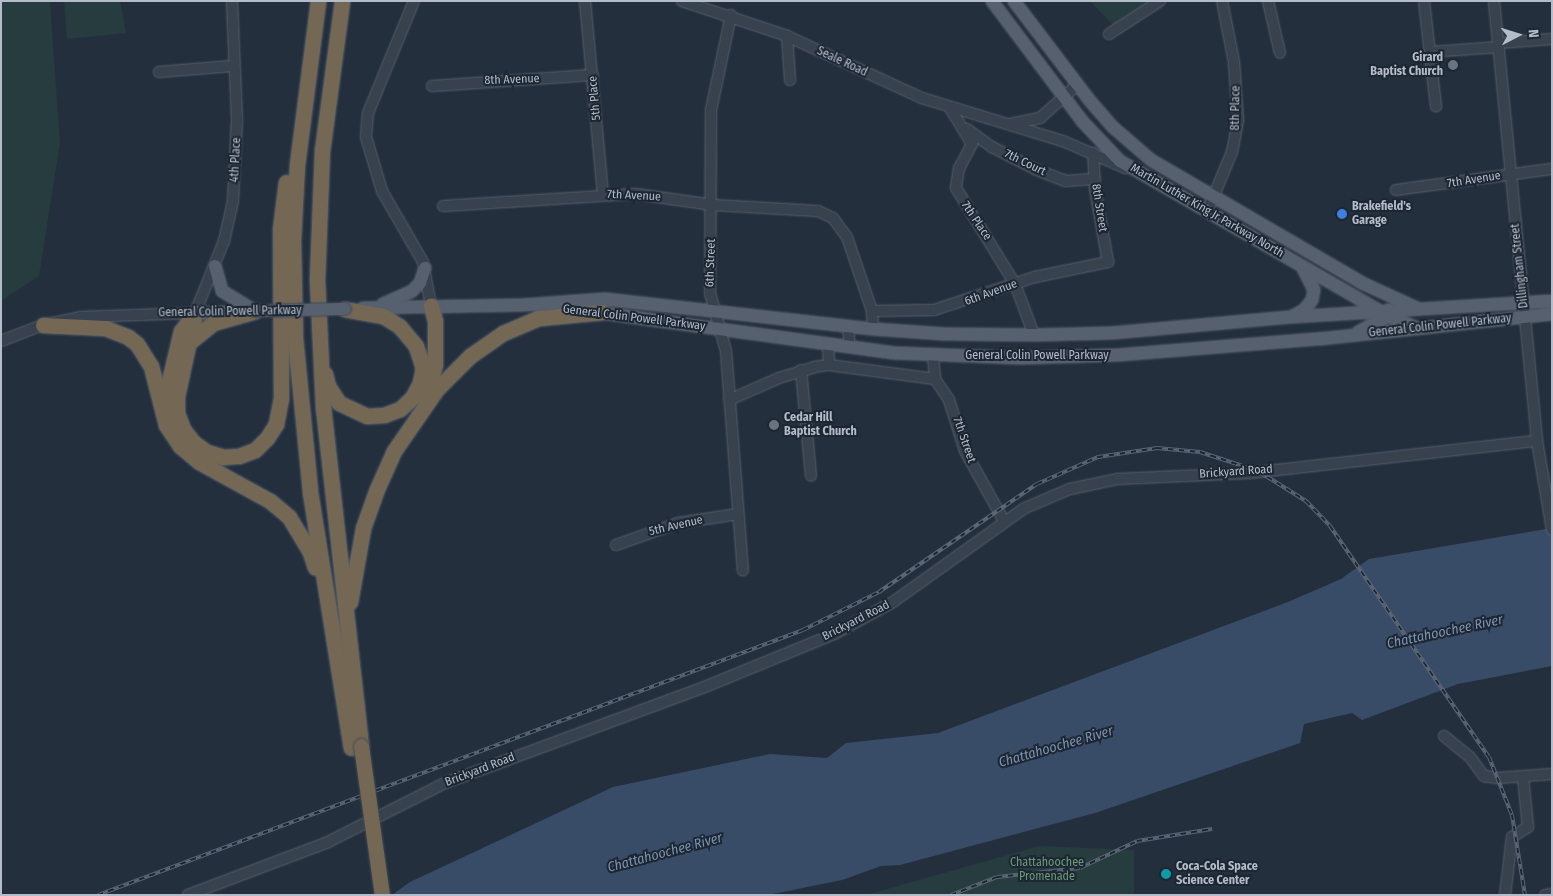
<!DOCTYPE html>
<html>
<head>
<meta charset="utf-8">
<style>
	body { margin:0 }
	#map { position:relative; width:1553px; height:896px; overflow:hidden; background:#242f3e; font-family:"Fira Sans Condensed",sans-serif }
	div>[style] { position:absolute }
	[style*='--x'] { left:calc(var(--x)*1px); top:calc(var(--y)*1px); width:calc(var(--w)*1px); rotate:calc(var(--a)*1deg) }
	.green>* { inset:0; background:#263c3f }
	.water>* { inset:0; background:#394c67 }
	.roads { filter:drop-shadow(0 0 1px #565f6c) drop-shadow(0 0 1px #565f6c) }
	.minor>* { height:10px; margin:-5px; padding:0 5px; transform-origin:5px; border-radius:5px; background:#38414e }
	.major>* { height:12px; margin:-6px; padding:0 6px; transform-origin:6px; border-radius:6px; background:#56606e }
	.highway>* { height:15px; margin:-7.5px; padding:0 7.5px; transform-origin:7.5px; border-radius:7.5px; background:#746855 }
	.rail>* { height:4px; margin-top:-2px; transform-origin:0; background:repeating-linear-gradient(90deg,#1d2633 0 5.5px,#5a6575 0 11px); box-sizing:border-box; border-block:1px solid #5a6575 }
	.bridges { filter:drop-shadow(0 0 1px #414a57) drop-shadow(0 0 1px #414a57) }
	.major-bridge>* { height:12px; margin:-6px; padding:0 6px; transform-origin:6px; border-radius:6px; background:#56606e }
	.highway-bridge>* { height:15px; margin:-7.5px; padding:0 7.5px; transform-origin:7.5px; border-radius:7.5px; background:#746855 }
	.dots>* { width:14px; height:14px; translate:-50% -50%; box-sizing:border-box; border:2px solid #1d2633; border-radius:50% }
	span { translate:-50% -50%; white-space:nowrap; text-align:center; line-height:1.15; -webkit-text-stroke:4px #1d2633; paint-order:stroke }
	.poi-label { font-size:12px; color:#b4bcc9; font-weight:700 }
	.right { translate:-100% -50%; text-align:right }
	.left { translate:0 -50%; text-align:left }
	.street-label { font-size:12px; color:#b4bcc9 }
	.park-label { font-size:12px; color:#6b9a76 }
	.water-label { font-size:14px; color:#7c92b1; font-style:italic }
	.frame { position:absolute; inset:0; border:2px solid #b4bcc9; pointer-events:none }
	.north { position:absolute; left:1493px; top:10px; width:50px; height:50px; -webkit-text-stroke:4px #1d2633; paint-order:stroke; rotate:85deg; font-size:14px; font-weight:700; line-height:20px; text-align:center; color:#b4bcc9 }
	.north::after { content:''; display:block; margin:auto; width:18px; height:22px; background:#b4bcc9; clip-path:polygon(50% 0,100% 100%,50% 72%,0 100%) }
</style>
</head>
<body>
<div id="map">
	<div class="green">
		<i style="clip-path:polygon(1px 1px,50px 1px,60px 143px,39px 276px,1px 301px)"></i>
		<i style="clip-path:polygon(64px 1px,120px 1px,126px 33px,67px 39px)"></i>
		<i style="clip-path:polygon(1090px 1px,1153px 1px,1113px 25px)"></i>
		<i style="clip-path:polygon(1039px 846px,1134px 850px,1134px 895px,866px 895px)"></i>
	</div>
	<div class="water">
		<i style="clip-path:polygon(1552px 528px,1552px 666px,1458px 684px,1362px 720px,1352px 713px,1304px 724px,1300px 743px,1095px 813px,900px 865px,881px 866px,842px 880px,768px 895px,392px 895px,410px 882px,613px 787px,770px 754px,827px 758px,846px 743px,938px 733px,1288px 602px,1341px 579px,1369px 559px)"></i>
	</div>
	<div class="roads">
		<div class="minor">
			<i style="--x:414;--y:1;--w:121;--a:112.3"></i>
			<i style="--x:368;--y:113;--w:24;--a:95"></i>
			<i style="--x:366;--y:137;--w:56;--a:73.5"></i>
			<i style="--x:382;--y:191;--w:82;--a:60"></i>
			<i style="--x:423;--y:262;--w:45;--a:79.7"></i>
			<i style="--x:585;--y:1;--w:194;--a:84.7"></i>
			<i style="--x:682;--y:1;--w:111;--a:18.4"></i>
			<i style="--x:787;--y:36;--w:149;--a:24.7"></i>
			<i style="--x:922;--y:98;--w:147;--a:17"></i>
			<i style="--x:1063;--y:141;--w:68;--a:23.5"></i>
			<i style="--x:1268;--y:1;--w:53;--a:77"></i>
			<i style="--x:1424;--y:1;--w:106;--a:83.5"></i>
			<i style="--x:1494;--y:1;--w:442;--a:84.4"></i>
			<i style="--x:1537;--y:441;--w:90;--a:80.4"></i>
			<i style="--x:731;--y:15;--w:97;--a:101.9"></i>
			<i style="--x:711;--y:110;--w:183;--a:90.3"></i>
			<i style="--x:710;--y:293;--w:60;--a:74.6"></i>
			<i style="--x:726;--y:351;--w:220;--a:85.6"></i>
			<i style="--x:1109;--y:34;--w:61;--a:-32.9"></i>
			<i style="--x:787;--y:36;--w:44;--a:86.1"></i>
			<i style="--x:1498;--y:43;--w:54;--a:-4.2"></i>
			<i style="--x:1430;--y:52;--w:68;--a:-4.2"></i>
			<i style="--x:159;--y:72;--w:73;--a:-4.7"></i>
			<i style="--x:432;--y:86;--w:161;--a:-3.9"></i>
			<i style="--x:950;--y:108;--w:42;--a:58.6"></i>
			<i style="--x:972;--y:144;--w:27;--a:118"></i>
			<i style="--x:959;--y:168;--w:20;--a:99"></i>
			<i style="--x:956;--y:188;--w:113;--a:58.4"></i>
			<i style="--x:1015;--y:284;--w:54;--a:69.6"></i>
			<i style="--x:1011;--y:124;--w:30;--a:-12"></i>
			<i style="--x:1040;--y:118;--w:50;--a:-41.7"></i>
			<i style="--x:967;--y:129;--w:31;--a:36"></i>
			<i style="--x:992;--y:147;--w:51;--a:27.1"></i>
			<i style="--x:1037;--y:170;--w:30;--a:21"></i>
			<i style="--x:1065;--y:181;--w:30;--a:-4"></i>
			<i style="--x:1396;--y:190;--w:157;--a:-7.7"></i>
			<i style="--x:443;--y:206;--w:193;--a:-3.6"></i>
			<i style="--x:636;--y:194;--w:78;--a:8.1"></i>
			<i style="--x:713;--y:205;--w:105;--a:3.3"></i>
			<i style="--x:818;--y:211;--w:17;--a:25"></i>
			<i style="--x:833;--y:218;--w:24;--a:54"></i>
			<i style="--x:847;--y:237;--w:78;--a:71.3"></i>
			<i style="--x:872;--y:311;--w:18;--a:87"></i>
			<i style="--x:1207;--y:212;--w:65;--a:-67.4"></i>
			<i style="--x:1232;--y:152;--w:33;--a:-79"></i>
			<i style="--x:1238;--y:120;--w:58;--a:-93.9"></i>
			<i style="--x:1234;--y:62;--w:62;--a:-101.1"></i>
			<i style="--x:872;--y:311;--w:62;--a:-0.9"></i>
			<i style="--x:934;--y:310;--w:106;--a:-18.1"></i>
			<i style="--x:1035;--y:277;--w:75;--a:-11.6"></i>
			<i style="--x:1108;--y:262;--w:74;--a:-100.1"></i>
			<i style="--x:1095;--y:189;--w:36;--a:-93"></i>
			<i style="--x:848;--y:326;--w:21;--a:85"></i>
			<i style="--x:1;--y:341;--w:45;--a:-20.9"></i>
			<i style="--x:43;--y:325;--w:38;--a:-12"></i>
			<i style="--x:80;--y:317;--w:115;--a:-2"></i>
			<i style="--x:195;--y:313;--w:78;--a:-68.1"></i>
			<i style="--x:224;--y:241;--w:41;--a:-77.3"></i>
			<i style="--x:233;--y:201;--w:81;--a:-87.2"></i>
			<i style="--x:237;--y:120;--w:119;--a:-92.4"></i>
			<i style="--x:828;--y:344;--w:21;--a:87"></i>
			<i style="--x:933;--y:355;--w:24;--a:85"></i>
			<i style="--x:935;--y:379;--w:25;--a:56"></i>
			<i style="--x:949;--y:400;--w:53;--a:72.6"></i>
			<i style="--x:965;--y:451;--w:80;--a:60.9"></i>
			<i style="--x:801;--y:370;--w:106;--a:84.6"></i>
			<i style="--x:729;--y:400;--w:55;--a:-23.7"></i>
			<i style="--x:779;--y:378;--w:37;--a:-17"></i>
			<i style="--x:814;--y:367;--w:15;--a:-8"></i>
			<i style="--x:829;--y:365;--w:107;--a:7.5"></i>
			<i style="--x:616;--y:545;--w:66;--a:-19.5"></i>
			<i style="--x:678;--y:523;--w:61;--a:-8.5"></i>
			<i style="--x:1444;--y:736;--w:33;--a:39"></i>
			<i style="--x:1470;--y:757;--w:24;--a:54"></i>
			<i style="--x:1484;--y:776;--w:13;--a:9"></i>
			<i style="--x:1497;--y:778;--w:55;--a:-4.2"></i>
			<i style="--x:188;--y:895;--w:150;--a:-20.7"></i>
			<i style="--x:328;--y:842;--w:131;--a:-26.8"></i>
			<i style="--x:445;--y:783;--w:279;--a:-20.3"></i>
			<i style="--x:707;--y:686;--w:139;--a:-22.3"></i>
			<i style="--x:836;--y:633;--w:65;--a:-28.5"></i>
			<i style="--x:893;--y:602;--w:162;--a:-35.5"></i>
			<i style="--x:1025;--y:508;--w:49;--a:-22.9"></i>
			<i style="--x:1070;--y:489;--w:48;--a:-12"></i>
			<i style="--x:1117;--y:479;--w:133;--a:-2.6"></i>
			<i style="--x:1250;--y:473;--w:289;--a:-6.4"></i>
			<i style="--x:1505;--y:895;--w:58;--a:-83.1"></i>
			<i style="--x:1512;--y:837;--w:19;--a:-32"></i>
			<i style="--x:1528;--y:827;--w:50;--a:-95.7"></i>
			<i style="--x:1545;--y:895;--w:7;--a:-8"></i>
		</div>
		<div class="major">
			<i style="--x:992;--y:1;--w:150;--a:53.1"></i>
			<i style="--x:1082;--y:121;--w:55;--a:46.5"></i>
			<i style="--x:1120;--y:161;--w:310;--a:30"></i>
			<i style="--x:1388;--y:316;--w:32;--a:22"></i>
			<i style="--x:1014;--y:1;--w:127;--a:52.7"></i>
			<i style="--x:1091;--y:102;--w:35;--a:49"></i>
			<i style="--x:1114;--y:128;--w:49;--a:40.9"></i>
			<i style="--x:1151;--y:160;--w:244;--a:30.2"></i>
			<i style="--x:1362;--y:283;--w:63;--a:24.5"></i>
			<i style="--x:215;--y:266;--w:26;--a:74"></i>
			<i style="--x:222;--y:291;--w:39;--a:31"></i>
			<i style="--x:383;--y:304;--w:32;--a:-24"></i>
			<i style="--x:412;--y:291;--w:11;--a:-45"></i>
			<i style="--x:420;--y:283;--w:16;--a:-72"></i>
			<i style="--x:363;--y:308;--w:160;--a:-1.1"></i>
			<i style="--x:523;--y:305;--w:82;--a:-4.2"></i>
			<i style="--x:605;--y:299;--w:270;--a:6.4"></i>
			<i style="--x:873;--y:329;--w:72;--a:4"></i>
			<i style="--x:945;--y:334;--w:89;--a:0.6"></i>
			<i style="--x:1034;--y:335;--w:78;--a:-1.5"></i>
			<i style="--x:1112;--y:333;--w:179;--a:-5.1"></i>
			<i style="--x:1290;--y:317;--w:262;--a:-3.5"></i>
			<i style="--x:595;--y:312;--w:304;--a:7.8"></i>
			<i style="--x:896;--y:353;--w:124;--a:2.3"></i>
			<i style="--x:1020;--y:358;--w:98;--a:-1.8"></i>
			<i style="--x:1118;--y:355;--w:202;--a:-4.6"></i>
			<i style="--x:1319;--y:339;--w:234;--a:-6.1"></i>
			<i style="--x:195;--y:313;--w:45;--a:-1.3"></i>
			<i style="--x:1293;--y:316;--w:13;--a:-29"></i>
			<i style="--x:1304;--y:310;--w:13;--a:-51"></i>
			<i style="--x:1312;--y:300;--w:10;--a:-79"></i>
			<i style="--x:1314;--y:290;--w:27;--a:-117"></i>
			<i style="--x:1358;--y:332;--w:34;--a:-28"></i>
			<i style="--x:1388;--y:316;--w:6;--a:-90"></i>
		</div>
		<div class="highway">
			<i style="--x:318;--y:1;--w:164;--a:97.3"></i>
			<i style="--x:297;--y:164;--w:77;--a:93"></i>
			<i style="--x:293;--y:241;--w:97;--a:88.8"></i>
			<i style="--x:295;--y:338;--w:155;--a:84.4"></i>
			<i style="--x:310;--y:492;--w:259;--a:80.9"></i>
			<i style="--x:342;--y:1;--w:150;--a:97.6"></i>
			<i style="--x:322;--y:150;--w:130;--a:92.2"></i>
			<i style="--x:317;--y:280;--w:127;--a:87.3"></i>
			<i style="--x:323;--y:407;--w:341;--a:83.6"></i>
			<i style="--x:195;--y:313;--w:85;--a:102.2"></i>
			<i style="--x:177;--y:396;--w:17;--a:90"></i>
			<i style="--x:177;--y:413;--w:17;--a:69"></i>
			<i style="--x:183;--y:429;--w:16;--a:52"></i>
			<i style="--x:193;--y:442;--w:17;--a:36"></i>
			<i style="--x:207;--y:452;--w:17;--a:17"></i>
			<i style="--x:223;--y:457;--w:16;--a:-4"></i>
			<i style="--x:239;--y:456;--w:17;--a:-21"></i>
			<i style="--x:255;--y:450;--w:17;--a:-45"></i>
			<i style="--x:267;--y:438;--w:17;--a:-57"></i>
			<i style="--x:276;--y:424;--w:25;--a:-79"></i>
			<i style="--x:281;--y:399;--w:169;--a:-90.3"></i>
			<i style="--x:280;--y:230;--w:48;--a:-82.9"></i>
			<i style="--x:43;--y:325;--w:62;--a:2.8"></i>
			<i style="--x:105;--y:328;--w:25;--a:21"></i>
			<i style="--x:128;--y:337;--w:11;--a:38"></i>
			<i style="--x:137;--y:344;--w:26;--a:58"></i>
			<i style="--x:151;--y:366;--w:61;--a:75.7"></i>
			<i style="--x:166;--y:425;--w:25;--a:56"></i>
			<i style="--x:180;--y:446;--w:25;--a:40"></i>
			<i style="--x:199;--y:462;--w:81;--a:28.8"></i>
			<i style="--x:270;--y:501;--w:25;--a:40"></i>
			<i style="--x:289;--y:517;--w:41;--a:59"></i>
			<i style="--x:310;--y:552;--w:16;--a:72"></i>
			<i style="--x:191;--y:341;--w:28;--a:-39"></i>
			<i style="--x:213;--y:323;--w:44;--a:-15.9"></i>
			<i style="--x:325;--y:374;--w:12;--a:76"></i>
			<i style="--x:328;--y:386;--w:20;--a:57"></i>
			<i style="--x:339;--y:403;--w:31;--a:25"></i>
			<i style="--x:367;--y:416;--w:17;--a:-3"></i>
			<i style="--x:384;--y:415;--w:17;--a:-21"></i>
			<i style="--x:400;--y:409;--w:16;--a:-43"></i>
			<i style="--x:412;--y:398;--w:17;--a:-62"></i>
			<i style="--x:420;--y:383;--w:15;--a:-79"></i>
			<i style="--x:423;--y:368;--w:23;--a:-108"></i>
			<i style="--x:416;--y:346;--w:26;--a:-130"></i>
			<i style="--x:399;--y:326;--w:19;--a:-148"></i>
			<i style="--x:383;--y:316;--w:39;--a:-170"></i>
			<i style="--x:425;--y:397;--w:34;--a:-73"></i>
			<i style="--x:435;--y:365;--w:44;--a:-90"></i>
			<i style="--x:435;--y:321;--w:16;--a:-105"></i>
			<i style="--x:166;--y:407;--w:13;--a:-90"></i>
			<i style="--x:166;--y:394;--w:65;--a:-76.6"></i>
			<i style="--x:181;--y:331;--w:23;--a:-52"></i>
			<i style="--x:350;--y:602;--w:75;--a:-80"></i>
			<i style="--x:363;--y:528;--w:41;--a:-70.3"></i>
			<i style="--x:377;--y:489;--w:42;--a:-65.9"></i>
			<i style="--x:394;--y:451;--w:75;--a:-55.3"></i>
			<i style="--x:437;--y:389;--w:47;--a:-45"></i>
			<i style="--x:470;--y:356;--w:40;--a:-34.9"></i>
			<i style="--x:503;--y:333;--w:39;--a:-23"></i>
			<i style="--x:539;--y:318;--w:64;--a:-5.4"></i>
		</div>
	</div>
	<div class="rail">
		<i style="--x:98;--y:895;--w:753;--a:-20.6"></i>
		<i style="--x:803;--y:630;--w:85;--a:-26.6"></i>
		<i style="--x:879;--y:592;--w:191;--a:-34.4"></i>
		<i style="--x:1037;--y:484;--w:67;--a:-23.9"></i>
		<i style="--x:1098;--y:457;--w:60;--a:-8.7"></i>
		<i style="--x:1157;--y:448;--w:43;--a:5.3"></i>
		<i style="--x:1200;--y:452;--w:61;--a:18.1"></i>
		<i style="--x:1258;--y:471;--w:57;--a:32"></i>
		<i style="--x:1306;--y:501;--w:35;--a:46"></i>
		<i style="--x:1330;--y:526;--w:280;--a:55.5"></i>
		<i style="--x:1489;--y:757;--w:62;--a:68.4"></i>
		<i style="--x:1512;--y:815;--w:81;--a:80.8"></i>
		<i style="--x:951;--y:895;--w:49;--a:-21.4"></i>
		<i style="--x:997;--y:877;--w:83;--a:-6.2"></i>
		<i style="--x:1080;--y:868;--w:63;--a:-25.3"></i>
		<i style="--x:1137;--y:841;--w:76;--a:-9.1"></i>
	</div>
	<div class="bridges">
		<div class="major-bridge">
			<i style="--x:255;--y:311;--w:90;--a:-1.3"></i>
		</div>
		<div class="highway-bridge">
			<i style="--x:361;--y:746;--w:150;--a:82"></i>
		</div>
	</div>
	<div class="dots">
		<i style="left:1453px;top:65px;background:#6b7280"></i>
		<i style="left:1342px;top:214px;background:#3f7fe0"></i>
		<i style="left:774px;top:425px;background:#6b7280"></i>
		<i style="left:1166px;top:874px;background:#0f9aa8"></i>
	</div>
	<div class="poi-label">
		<span class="right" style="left:1443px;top:65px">Girard<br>Baptist Church</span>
		<span class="left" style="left:1352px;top:214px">Brakefield's<br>Garage</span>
		<span class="left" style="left:784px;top:425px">Cedar Hill<br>Baptist Church</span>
		<span class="left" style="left:1176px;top:874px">Coca-Cola Space<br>Science Center</span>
	</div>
	<div class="street-label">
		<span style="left:842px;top:62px;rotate:25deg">Seale Road</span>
		<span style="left:512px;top:80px;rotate:-2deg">8th Avenue</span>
		<span style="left:595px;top:98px;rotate:-95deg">5th Place</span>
		<span style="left:1236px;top:108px;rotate:-89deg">8th Place</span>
		<span style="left:236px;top:160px;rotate:-87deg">4th Place</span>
		<span style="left:1025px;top:163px;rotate:26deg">7th Court</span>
		<span style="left:1474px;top:180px;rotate:-9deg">7th Avenue</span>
		<span style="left:634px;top:196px;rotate:3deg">7th Avenue</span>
		<span style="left:1099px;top:208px;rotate:81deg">8th Street</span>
		<span style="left:1207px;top:211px;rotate:30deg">Martin Luther King Jr Parkway North</span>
		<span style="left:976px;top:221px;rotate:56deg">7th Place</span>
		<span style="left:711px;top:263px;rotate:-88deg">6th Street</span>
		<span style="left:1520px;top:266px;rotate:-96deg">Dillingham Street</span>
		<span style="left:991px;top:293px;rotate:-20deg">6th Avenue</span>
		<span style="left:230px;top:312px;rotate:-1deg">General Colin Powell Parkway</span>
		<span style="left:634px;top:318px;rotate:7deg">General Colin Powell Parkway</span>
		<span style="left:1440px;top:326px;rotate:-6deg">General Colin Powell Parkway</span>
		<span style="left:1037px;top:356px">General Colin Powell Parkway</span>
		<span style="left:964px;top:440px;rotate:71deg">7th Street</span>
		<span style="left:1236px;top:472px;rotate:-4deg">Brickyard Road</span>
		<span style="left:676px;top:526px;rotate:-13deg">5th Avenue</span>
		<span style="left:856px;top:621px;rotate:-27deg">Brickyard Road</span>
		<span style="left:480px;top:770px;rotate:-21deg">Brickyard Road</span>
	</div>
	<div class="park-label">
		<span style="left:1047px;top:870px">Chattahoochee<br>Promenade</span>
	</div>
	<div class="water-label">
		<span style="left:1445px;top:632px;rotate:-12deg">Chattahoochee River</span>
		<span style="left:1056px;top:747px;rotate:-16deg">Chattahoochee River</span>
		<span style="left:665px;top:853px;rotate:-15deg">Chattahoochee River</span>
	</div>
	<div class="frame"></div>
	<div class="north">N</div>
</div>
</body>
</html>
